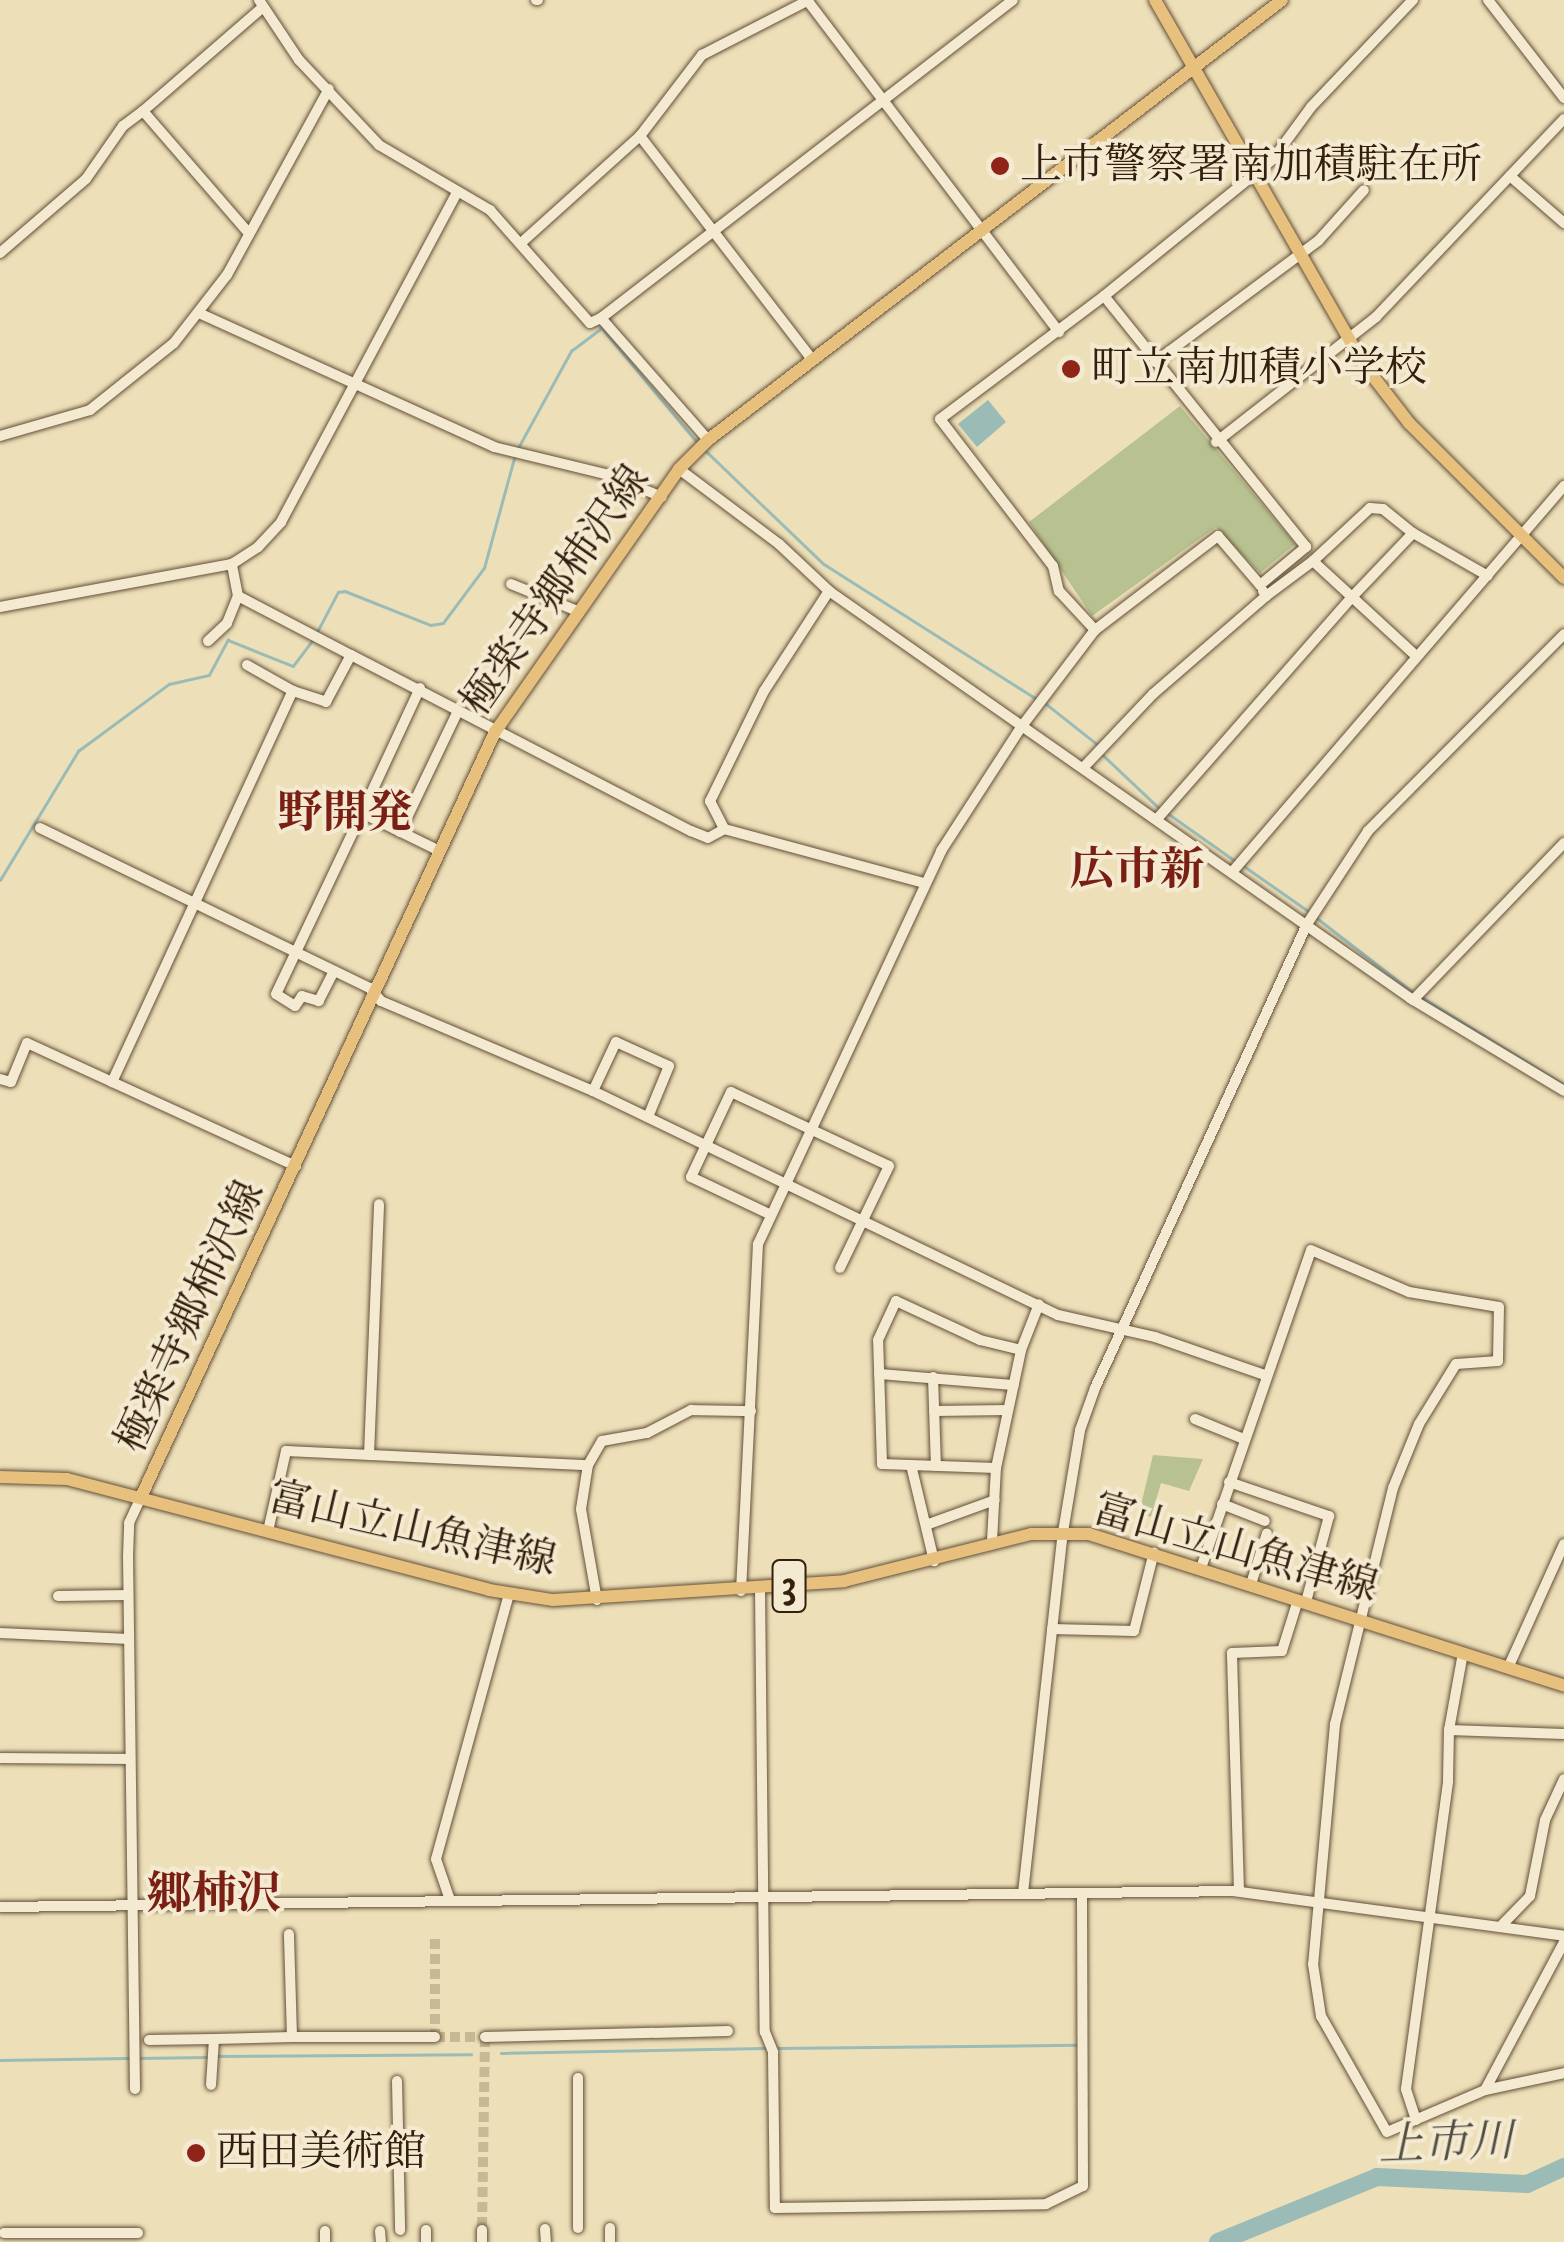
<!DOCTYPE html>
<html>
<head>
<meta charset="utf-8">
<style>
	body { margin:0 }
	#map { position:relative; width:1564px; height:2242px; overflow:hidden; background:#eddfb8; font-family:"IM FELL DW Pica","Noto Serif JP",serif }
	div>[style] { position:absolute }
	[style*='--x'] { left:calc(var(--x)*1px); top:calc(var(--y)*1px); width:calc(var(--w)*1px); rotate:calc(var(--a)*1deg) }
	.green>* { inset:0; background:#b7c290 }
	.water>* { inset:0; background:#9bbbb7 }
	.stream>* { height:2.5px; margin:-1.25px; padding:0 1.25px; transform-origin:1.25px; border-radius:1.25px; background:#9bbbb7 }
	.river>* { height:18px; margin:-9px; padding:0 9px; transform-origin:9px; border-radius:9px; background:#9bbbb7 }
	.minor-tunnel>* { height:10px; margin-top:-5px; transform-origin:0; background:repeating-linear-gradient(90deg,#c8b996 0 10px,transparent 0 15px) }
	.roads { filter:drop-shadow(0 0 2px #624f38) drop-shadow(0 0 2px #624f38) }
	.minor>* { height:10px; margin:-5px; padding:0 5px; transform-origin:5px; border-radius:5px; background:#f3ead1 }
	.major>* { height:12px; margin:-6px; padding:0 6px; transform-origin:6px; border-radius:6px; background:#e6c07c }
	.dots>* { width:28px; height:28px; translate:-50% -50%; box-sizing:border-box; border:5px solid #f3ead1; border-radius:50% }
	span { translate:-50% -50%; white-space:nowrap; text-align:center; line-height:1.15; -webkit-text-stroke:8px #f3ead1; paint-order:stroke }
	.shield-label span { padding:2px 8px; background:#f3ead1; border:2px solid; border-radius:8px; -webkit-text-stroke-width:0 }
	.shield-label { font-size:40px; color:#331f0e; font-weight:700 }
	.poi-label { font-size:42px; color:#331f0e }
	.left { translate:0 -50%; text-align:left }
	.street-label { font-size:42px; color:#331f0e }
	.neighbourhood-label { font-size:45px; color:#7a1f14; font-weight:700 }
	.water-label { font-size:45px; color:#524e41; font-style:italic }
</style>
</head>
<body>
<div id="map">
	<div class="green">
		<i style="clip-path:polygon(1180px 406px,1295px 544px,1260px 573px,1216px 527px,1092px 616px,1029px 522px)"></i>
		<i style="clip-path:polygon(1153px 1455px,1203px 1459px,1189px 1491px,1161px 1483px,1151px 1517px,1139px 1513px)"></i>
	</div>
	<div class="water">
		<i style="clip-path:polygon(988px 400px,1006px 422px,977px 447px,958px 424px)"></i>
	</div>
	<div class="stream">
		<i style="--x:518;--y:448;--w:111;--a:-61.3"></i>
		<i style="--x:571;--y:351;--w:39;--a:-37"></i>
		<i style="--x:602;--y:328;--w:148;--a:50.2"></i>
		<i style="--x:706;--y:451;--w:163;--a:43.8"></i>
		<i style="--x:824;--y:564;--w:254;--a:32.4"></i>
		<i style="--x:317;--y:632;--w:45;--a:-62.3"></i>
		<i style="--x:338;--y:592;--w:7;--a:-8"></i>
		<i style="--x:345;--y:591;--w:92;--a:21.6"></i>
		<i style="--x:431;--y:625;--w:12;--a:-9"></i>
		<i style="--x:443;--y:623;--w:69;--a:-53.3"></i>
		<i style="--x:484;--y:568;--w:117;--a:-74.7"></i>
		<i style="--x:1045;--y:703;--w:66;--a:38.3"></i>
		<i style="--x:1103;--y:755;--w:77;--a:43.4"></i>
		<i style="--x:1166;--y:812;--w:87;--a:35.2"></i>
		<i style="--x:1244;--y:866;--w:82;--a:35"></i>
		<i style="--x:0;--y:880;--w:151;--a:-58.8"></i>
		<i style="--x:78;--y:751;--w:113;--a:-36.4"></i>
		<i style="--x:169;--y:684;--w:41;--a:-12.7"></i>
		<i style="--x:209;--y:675;--w:40;--a:-62"></i>
		<i style="--x:228;--y:640;--w:70;--a:21.8"></i>
		<i style="--x:293;--y:666;--w:34;--a:-53"></i>
		<i style="--x:1317;--y:918;--w:123;--a:37.7"></i>
		<i style="--x:1420;--y:996;--w:169;--a:31.7"></i>
		<i style="--x:777;--y:2048;--w:299;--a:-0.6"></i>
		<i style="--x:501;--y:2053;--w:268;--a:-1.1"></i>
		<i style="--x:216;--y:2056;--w:255;--a:-0.4"></i>
		<i style="--x:136;--y:2058;--w:72;--a:-0.8"></i>
		<i style="--x:0;--y:2060;--w:128;--a:-0.9"></i>
	</div>
	<div class="river">
		<i style="--x:1218;--y:2242;--w:172;--a:-22.2"></i>
		<i style="--x:1377;--y:2177;--w:150;--a:2.7"></i>
		<i style="--x:1527;--y:2184;--w:41;--a:-24.7"></i>
	</div>
	<div class="minor-tunnel">
		<i style="--x:435;--y:1939;--w:98;--a:90"></i>
		<i style="--x:435;--y:2037;--w:50;--a:0"></i>
		<i style="--x:485;--y:2037;--w:193;--a:90.9"></i>
	</div>
	<div class="roads">
		<div class="minor">
			<i style="--x:259;--y:0;--w:72;--a:56.3"></i>
			<i style="--x:299;--y:60;--w:117;--a:46.7"></i>
			<i style="--x:379;--y:145;--w:129;--a:30.4"></i>
			<i style="--x:490;--y:210;--w:151;--a:48.5"></i>
			<i style="--x:590;--y:323;--w:12;--a:-24"></i>
			<i style="--x:601;--y:318;--w:162;--a:48.7"></i>
			<i style="--x:536;--y:0;--w:2;--a:0"></i>
			<i style="--x:807;--y:0;--w:417;--a:52.8"></i>
			<i style="--x:1488;--y:0;--w:124;--a:52.2"></i>
			<i style="--x:143;--y:111;--w:159;--a:-40.9"></i>
			<i style="--x:640;--y:136;--w:282;--a:52.4"></i>
			<i style="--x:1510;--y:176;--w:72;--a:41"></i>
			<i style="--x:521;--y:243;--w:160;--a:-42"></i>
			<i style="--x:640;--y:136;--w:102;--a:-52.6"></i>
			<i style="--x:702;--y:55;--w:120;--a:-27.2"></i>
			<i style="--x:0;--y:253;--w:113;--a:-40.7"></i>
			<i style="--x:86;--y:179;--w:65;--a:-55.1"></i>
			<i style="--x:123;--y:126;--w:25;--a:-37"></i>
			<i style="--x:143;--y:111;--w:159;--a:49.1"></i>
			<i style="--x:1104;--y:296;--w:218;--a:-39"></i>
			<i style="--x:1273;--y:159;--w:64;--a:-53.8"></i>
			<i style="--x:1311;--y:107;--w:148;--a:-46.4"></i>
			<i style="--x:199;--y:313;--w:324;--a:24.4"></i>
			<i style="--x:494;--y:447;--w:118;--a:13.7"></i>
			<i style="--x:609;--y:475;--w:57;--a:22.5"></i>
			<i style="--x:601;--y:318;--w:520;--a:-37.66"></i>
			<i style="--x:1155;--y:362;--w:204;--a:-36.6"></i>
			<i style="--x:1319;--y:240;--w:67;--a:-48"></i>
			<i style="--x:0;--y:436;--w:94;--a:-16.1"></i>
			<i style="--x:90;--y:410;--w:107;--a:-38.6"></i>
			<i style="--x:174;--y:343;--w:86;--a:-52.1"></i>
			<i style="--x:227;--y:275;--w:212;--a:-61.3"></i>
			<i style="--x:1216;--y:442;--w:203;--a:-38"></i>
			<i style="--x:1376;--y:317;--w:273;--a:-46.5"></i>
			<i style="--x:679;--y:469;--w:125;--a:36.9"></i>
			<i style="--x:779;--y:544;--w:69;--a:43.2"></i>
			<i style="--x:829;--y:591;--w:709;--a:35.01"></i>
			<i style="--x:1410;--y:998;--w:180;--a:31.1"></i>
			<i style="--x:1370;--y:508;--w:13;--a:4"></i>
			<i style="--x:1383;--y:509;--w:38;--a:39"></i>
			<i style="--x:1413;--y:533;--w:88;--a:133.6"></i>
			<i style="--x:1352;--y:597;--w:53;--a:-137.3"></i>
			<i style="--x:1313;--y:561;--w:78;--a:-42.9"></i>
			<i style="--x:1413;--y:533;--w:86;--a:29.8"></i>
			<i style="--x:511;--y:584;--w:71;--a:22.2"></i>
			<i style="--x:829;--y:591;--w:119;--a:123"></i>
			<i style="--x:764;--y:691;--w:123;--a:116.1"></i>
			<i style="--x:710;--y:801;--w:31;--a:63"></i>
			<i style="--x:724;--y:829;--w:207;--a:15.1"></i>
			<i style="--x:1263;--y:591;--w:6;--a:59"></i>
			<i style="--x:1266;--y:596;--w:59;--a:-36.7"></i>
			<i style="--x:238;--y:596;--w:127;--a:27.6"></i>
			<i style="--x:0;--y:607;--w:236;--a:-10.5"></i>
			<i style="--x:232;--y:564;--w:31;--a:-33"></i>
			<i style="--x:258;--y:547;--w:34;--a:-47"></i>
			<i style="--x:281;--y:522;--w:373;--a:-61.9"></i>
			<i style="--x:208;--y:641;--w:26;--a:-43"></i>
			<i style="--x:227;--y:623;--w:29;--a:-68"></i>
			<i style="--x:238;--y:596;--w:33;--a:-101"></i>
			<i style="--x:247;--y:665;--w:53;--a:29.5"></i>
			<i style="--x:420;--y:688;--w:138;--a:114.9"></i>
			<i style="--x:362;--y:813;--w:87;--a:26"></i>
			<i style="--x:1083;--y:768;--w:102;--a:-46.6"></i>
			<i style="--x:1153;--y:694;--w:150;--a:-40.9"></i>
			<i style="--x:1157;--y:819;--w:295;--a:-48.7"></i>
			<i style="--x:1352;--y:597;--w:86;--a:42.6"></i>
			<i style="--x:40;--y:828;--w:367;--a:25.9"></i>
			<i style="--x:370;--y:988;--w:17;--a:50"></i>
			<i style="--x:381;--y:1001;--w:230;--a:23"></i>
			<i style="--x:593;--y:1091;--w:516;--a:25.72"></i>
			<i style="--x:1058;--y:1315;--w:99;--a:12.8"></i>
			<i style="--x:1155;--y:1337;--w:116;--a:19.1"></i>
			<i style="--x:400;--y:832;--w:134;--a:-64.4"></i>
			<i style="--x:1233;--y:871;--w:508;--a:-49.31"></i>
			<i style="--x:334;--y:971;--w:34;--a:117"></i>
			<i style="--x:319;--y:1001;--w:18;--a:-164"></i>
			<i style="--x:302;--y:996;--w:12;--a:125"></i>
			<i style="--x:295;--y:1006;--w:22;--a:-148"></i>
			<i style="--x:276;--y:994;--w:200;--a:-64.6"></i>
			<i style="--x:1413;--y:1000;--w:218;--a:-46.1"></i>
			<i style="--x:0;--y:1079;--w:11;--a:15"></i>
			<i style="--x:11;--y:1082;--w:42;--a:-67.7"></i>
			<i style="--x:27;--y:1043;--w:296;--a:24.6"></i>
			<i style="--x:112;--y:1082;--w:431;--a:-65.2"></i>
			<i style="--x:293;--y:691;--w:35;--a:18"></i>
			<i style="--x:326;--y:702;--w:53;--a:-62"></i>
			<i style="--x:351;--y:655;--w:383;--a:27.4"></i>
			<i style="--x:691;--y:831;--w:18;--a:22"></i>
			<i style="--x:708;--y:838;--w:18;--a:-29"></i>
			<i style="--x:593;--y:1091;--w:54;--a:-64.9"></i>
			<i style="--x:616;--y:1042;--w:58;--a:24.4"></i>
			<i style="--x:669;--y:1066;--w:55;--a:112.4"></i>
			<i style="--x:767;--y:1213;--w:84;--a:-154.7"></i>
			<i style="--x:691;--y:1177;--w:94;--a:-64.8"></i>
			<i style="--x:731;--y:1092;--w:174;--a:25.1"></i>
			<i style="--x:889;--y:1166;--w:113;--a:115.7"></i>
			<i style="--x:879;--y:1374;--w:135;--a:4.7"></i>
			<i style="--x:933;--y:1377;--w:89;--a:88.1"></i>
			<i style="--x:934;--y:1411;--w:74;--a:-0.8"></i>
			<i style="--x:1195;--y:1419;--w:53;--a:22.2"></i>
			<i style="--x:369;--y:1455;--w:251;--a:-87.7"></i>
			<i style="--x:911;--y:1465;--w:99;--a:76.5"></i>
			<i style="--x:996;--y:1468;--w:114;--a:-178"></i>
			<i style="--x:882;--y:1464;--w:124;--a:-91.8"></i>
			<i style="--x:878;--y:1340;--w:43;--a:-65.2"></i>
			<i style="--x:896;--y:1301;--w:93;--a:24.9"></i>
			<i style="--x:980;--y:1340;--w:42;--a:13.7"></i>
			<i style="--x:1229;--y:1482;--w:106;--a:18.8"></i>
			<i style="--x:1329;--y:1516;--w:89;--a:105"></i>
			<i style="--x:1222;--y:1504;--w:46;--a:21.6"></i>
			<i style="--x:926;--y:1525;--w:73;--a:-19.9"></i>
			<i style="--x:268;--y:1531;--w:82;--a:-77.3"></i>
			<i style="--x:286;--y:1451;--w:302;--a:2.7"></i>
			<i style="--x:992;--y:1541;--w:73;--a:-86.9"></i>
			<i style="--x:996;--y:1468;--w:121;--a:-78"></i>
			<i style="--x:1021;--y:1350;--w:49;--a:-68.6"></i>
			<i style="--x:1201;--y:1568;--w:336;--a:-70.9"></i>
			<i style="--x:1311;--y:1250;--w:107;--a:23.2"></i>
			<i style="--x:1409;--y:1292;--w:91;--a:9.5"></i>
			<i style="--x:1499;--y:1307;--w:54;--a:91.1"></i>
			<i style="--x:1498;--y:1361;--w:42;--a:175.9"></i>
			<i style="--x:1456;--y:1364;--w:70;--a:121.7"></i>
			<i style="--x:1419;--y:1424;--w:69;--a:112.1"></i>
			<i style="--x:1393;--y:1488;--w:243;--a:103.8"></i>
			<i style="--x:1335;--y:1724;--w:241;--a:95.2"></i>
			<i style="--x:1313;--y:1964;--w:53;--a:81.3"></i>
			<i style="--x:1321;--y:2016;--w:133;--a:60.4"></i>
			<i style="--x:1387;--y:2132;--w:107;--a:-23.2"></i>
			<i style="--x:1485;--y:2090;--w:81;--a:-12.1"></i>
			<i style="--x:1251;--y:1584;--w:53;--a:-72.6"></i>
			<i style="--x:760;--y:1589;--w:443;--a:89.4"></i>
			<i style="--x:765;--y:2032;--w:22;--a:68"></i>
			<i style="--x:773;--y:2052;--w:156;--a:89.3"></i>
			<i style="--x:775;--y:2208;--w:271;--a:-0.8"></i>
			<i style="--x:1046;--y:2204;--w:41;--a:-25.9"></i>
			<i style="--x:1083;--y:2186;--w:293;--a:-90.2"></i>
			<i style="--x:741;--y:1591;--w:347;--a:-87.2"></i>
			<i style="--x:758;--y:1244;--w:434;--a:-65"></i>
			<i style="--x:941;--y:851;--w:149;--a:-57.1"></i>
			<i style="--x:1022;--y:726;--w:121;--a:-52.8"></i>
			<i style="--x:1095;--y:630;--w:155;--a:-37.4"></i>
			<i style="--x:1218;--y:536;--w:65;--a:49.4"></i>
			<i style="--x:1260;--y:585;--w:60;--a:-39.6"></i>
			<i style="--x:1306;--y:547;--w:322;--a:-128.8"></i>
			<i style="--x:1104;--y:296;--w:205;--a:143.1"></i>
			<i style="--x:940;--y:419;--w:185;--a:52.5"></i>
			<i style="--x:1053;--y:566;--w:26;--a:77"></i>
			<i style="--x:1059;--y:591;--w:53;--a:47.3"></i>
			<i style="--x:58;--y:1596;--w:70;--a:-0.8"></i>
			<i style="--x:597;--y:1600;--w:92;--a:-100"></i>
			<i style="--x:581;--y:1509;--w:45;--a:-81"></i>
			<i style="--x:588;--y:1465;--w:28;--a:-60"></i>
			<i style="--x:602;--y:1441;--w:46;--a:-10.1"></i>
			<i style="--x:647;--y:1433;--w:50;--a:-27.6"></i>
			<i style="--x:691;--y:1410;--w:60;--a:1"></i>
			<i style="--x:1052;--y:1629;--w:82;--a:1.4"></i>
			<i style="--x:1134;--y:1631;--w:81;--a:-75.8"></i>
			<i style="--x:0;--y:1633;--w:129;--a:2.7"></i>
			<i style="--x:1508;--y:1668;--w:136;--a:-65.7"></i>
			<i style="--x:1449;--y:1730;--w:78;--a:-79.7"></i>
			<i style="--x:0;--y:1758;--w:130;--a:0.4"></i>
			<i style="--x:1239;--y:1891;--w:238;--a:-91.7"></i>
			<i style="--x:1232;--y:1653;--w:50;--a:-2.3"></i>
			<i style="--x:1282;--y:1651;--w:53;--a:-72.6"></i>
			<i style="--x:1023;--y:1893;--w:363;--a:-83.7"></i>
			<i style="--x:1063;--y:1532;--w:103;--a:-80.5"></i>
			<i style="--x:1080;--y:1430;--w:45;--a:-70.3"></i>
			<i style="--x:1095;--y:1388;--w:510;--a:-65.44"></i>
			<i style="--x:1307;--y:924;--w:111;--a:-56.7"></i>
			<i style="--x:1368;--y:831;--w:278;--a:-45.1"></i>
			<i style="--x:450;--y:1900;--w:43;--a:-108.9"></i>
			<i style="--x:436;--y:1859;--w:275;--a:-74.6"></i>
			<i style="--x:0;--y:1907;--w:1233;--a:-0.74"></i>
			<i style="--x:1233;--y:1891;--w:334;--a:7.7"></i>
			<i style="--x:1500;--y:1927;--w:43;--a:-45.9"></i>
			<i style="--x:1530;--y:1896;--w:77;--a:-78.8"></i>
			<i style="--x:1545;--y:1820;--w:45;--a:-65.1"></i>
			<i style="--x:292;--y:2037;--w:143;--a:0"></i>
			<i style="--x:485;--y:2037;--w:243;--a:-1.4"></i>
			<i style="--x:214;--y:2039;--w:78;--a:-1.5"></i>
			<i style="--x:292;--y:2037;--w:103;--a:-91.7"></i>
			<i style="--x:149;--y:2040;--w:65;--a:-0.9"></i>
			<i style="--x:214;--y:2039;--w:46;--a:93.7"></i>
			<i style="--x:397;--y:2081;--w:149;--a:88.8"></i>
			<i style="--x:135;--y:2089;--w:532;--a:-90.75"></i>
			<i style="--x:128;--y:1557;--w:34;--a:-88"></i>
			<i style="--x:129;--y:1523;--w:29;--a:-65"></i>
			<i style="--x:1485;--y:2090;--w:168;--a:-61.9"></i>
			<i style="--x:1416;--y:2120;--w:33;--a:-108"></i>
			<i style="--x:1406;--y:2089;--w:311;--a:-82.2"></i>
			<i style="--x:1448;--y:1781;--w:51;--a:-88.9"></i>
			<i style="--x:1449;--y:1730;--w:115;--a:2"></i>
			<i style="--x:578;--y:2228;--w:150;--a:-90"></i>
			<i style="--x:610;--y:2228;--w:14;--a:90"></i>
			<i style="--x:545;--y:2229;--w:13;--a:86"></i>
			<i style="--x:426;--y:2230;--w:12;--a:90"></i>
			<i style="--x:482;--y:2230;--w:12;--a:90"></i>
			<i style="--x:325;--y:2231;--w:11;--a:90"></i>
			<i style="--x:380;--y:2231;--w:11;--a:85"></i>
			<i style="--x:4;--y:2233;--w:134;--a:0"></i>
		</div>
		<div class="major">
			<i style="--x:1155;--y:0;--w:422;--a:60.2"></i>
			<i style="--x:1365;--y:366;--w:72;--a:52.3"></i>
			<i style="--x:1409;--y:423;--w:219;--a:45"></i>
			<i style="--x:0;--y:1477;--w:67;--a:1.7"></i>
			<i style="--x:67;--y:1479;--w:436;--a:14.7"></i>
			<i style="--x:489;--y:1590;--w:65;--a:8.9"></i>
			<i style="--x:553;--y:1600;--w:292;--a:-3.7"></i>
			<i style="--x:844;--y:1581;--w:193;--a:-14.1"></i>
			<i style="--x:1031;--y:1534;--w:58;--a:0"></i>
			<i style="--x:1089;--y:1534;--w:499;--a:17.7"></i>
			<i style="--x:141;--y:1497;--w:843;--a:-65.17"></i>
			<i style="--x:495;--y:732;--w:321;--a:-55"></i>
			<i style="--x:679;--y:469;--w:41;--a:-45"></i>
			<i style="--x:708;--y:440;--w:723;--a:-37.47"></i>
		</div>
	</div>
	<div class="dots">
		<i style="left:1000px;top:166px;background:#8f2418"></i>
		<i style="left:1071px;top:369px;background:#8f2418"></i>
		<i style="left:196px;top:2153px;background:#8f2418"></i>
	</div>
	<div class="shield-label">
		<span style="left:789px;top:1586px">3</span>
	</div>
	<div class="poi-label">
		<span class="left" style="left:1020px;top:166px">上市警察署南加積駐在所</span>
		<span class="left" style="left:1091px;top:369px">町立南加積小学校</span>
		<span class="left" style="left:216px;top:2153px">西田美術館</span>
	</div>
	<div class="street-label">
		<span style="left:556px;top:591px;rotate:-55deg">極楽寺郷柿沢線</span>
		<span style="left:191px;top:1317px;rotate:-65deg">極楽寺郷柿沢線</span>
		<span style="left:412px;top:1530px;rotate:13deg">富山立山魚津線</span>
		<span style="left:1235px;top:1549px;rotate:16deg">富山立山魚津線</span>
	</div>
	<div class="neighbourhood-label">
		<span style="left:345px;top:815px">野開発</span>
		<span style="left:1137px;top:872px">広市新</span>
		<span style="left:214px;top:1896px">郷柿沢</span>
	</div>
	<div class="water-label">
		<span style="left:1446px;top:2145px;rotate:-2deg">上市川</span>
	</div>
</div>
</body>
</html>
